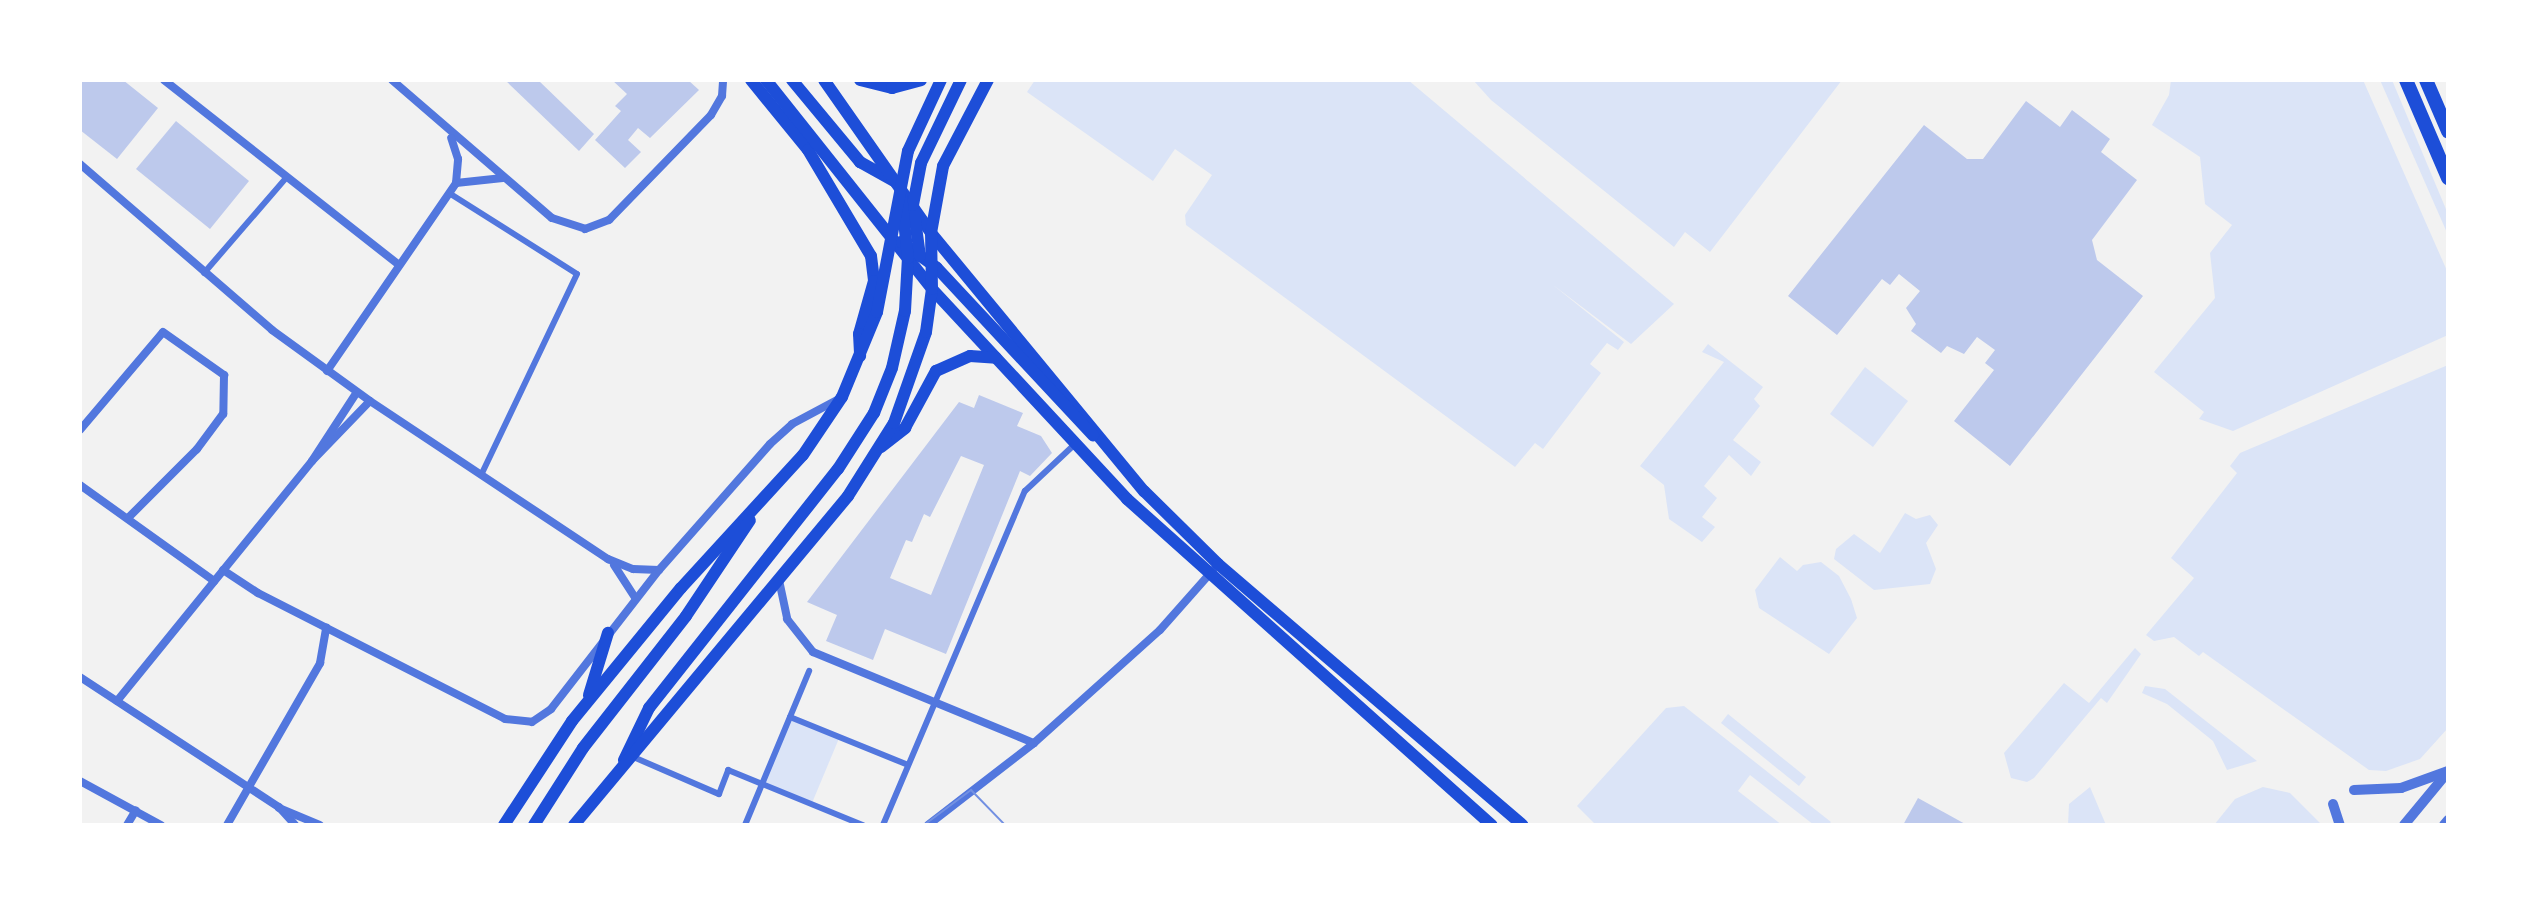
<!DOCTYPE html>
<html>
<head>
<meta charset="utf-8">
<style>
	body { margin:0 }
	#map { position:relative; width:2528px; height:905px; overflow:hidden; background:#f2f2f2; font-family:"Crimson Pro",serif }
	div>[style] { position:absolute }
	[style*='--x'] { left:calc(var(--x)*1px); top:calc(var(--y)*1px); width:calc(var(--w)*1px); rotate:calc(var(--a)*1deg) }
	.green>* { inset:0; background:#dbe4f7 }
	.building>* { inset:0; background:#bdc9ec }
	.pedestrian>* { height:6px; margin:-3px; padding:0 3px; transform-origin:3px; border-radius:3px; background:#5277de }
	.minor>* { height:8px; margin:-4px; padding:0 4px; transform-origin:4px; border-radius:4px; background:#5277de }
	.tertiary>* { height:10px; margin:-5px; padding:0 5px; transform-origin:5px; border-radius:5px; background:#5277de }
	.primary>* { height:12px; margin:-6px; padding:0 6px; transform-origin:6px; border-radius:6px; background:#1d4ed8 }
	.trunk>* { height:14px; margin:-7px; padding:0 7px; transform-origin:7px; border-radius:7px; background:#1d4ed8 }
	.tram>* { height:2px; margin:-1px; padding:0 1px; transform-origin:1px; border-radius:1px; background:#7290e2 }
	span { translate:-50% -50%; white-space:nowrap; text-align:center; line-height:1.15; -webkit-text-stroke:8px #fff; paint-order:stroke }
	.frame { position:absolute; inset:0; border:82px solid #fff; pointer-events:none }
</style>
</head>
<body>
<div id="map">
	<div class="green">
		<i style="clip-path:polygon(1035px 80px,1408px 80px,1674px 304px,1631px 344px,1553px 285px,1624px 342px,1618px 350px,1607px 343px,1590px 364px,1601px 373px,1543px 449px,1535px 443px,1515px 467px,1186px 225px,1185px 215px,1212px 175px,1175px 149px,1153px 181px,1027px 92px)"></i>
		<i style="clip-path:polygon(1473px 80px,1842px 80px,1710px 252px,1685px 232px,1674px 247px,1491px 100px)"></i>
		<i style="clip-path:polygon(2171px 80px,2363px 80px,2448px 273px,2448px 335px,2233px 431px,2199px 419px,2204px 412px,2154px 372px,2215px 298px,2210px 253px,2232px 225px,2205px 204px,2200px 157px,2152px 125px,2169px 95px)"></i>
		<i style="clip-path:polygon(2380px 80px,2392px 80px,2448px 214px,2448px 235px)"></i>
		<i style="clip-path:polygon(1708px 344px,1763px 387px,1754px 399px,1760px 406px,1733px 440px,1761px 462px,1751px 476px,1729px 455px,1704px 486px,1717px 498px,1702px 517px,1715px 527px,1702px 542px,1669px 519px,1664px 485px,1640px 466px,1724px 362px,1702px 352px)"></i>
		<i style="clip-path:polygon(2448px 365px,2448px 728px,2420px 759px,2386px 771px,2369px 770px,2203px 652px,2199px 656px,2174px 637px,2154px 641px,2146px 635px,2194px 578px,2171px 558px,2237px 473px,2230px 466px,2240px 453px)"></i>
		<i style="clip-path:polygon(1865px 367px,1908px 401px,1873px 447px,1830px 414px)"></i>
		<i style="clip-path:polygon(1905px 513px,1916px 519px,1930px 515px,1938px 525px,1926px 543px,1936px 569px,1930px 584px,1874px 590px,1834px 559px,1836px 549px,1854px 534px,1880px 553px)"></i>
		<i style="clip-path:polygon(1780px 557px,1797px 571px,1803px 565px,1821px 562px,1839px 576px,1851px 599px,1857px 618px,1829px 654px,1759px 608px,1755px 590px)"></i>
		<i style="clip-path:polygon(2135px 648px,2141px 654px,2107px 703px,2101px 698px,2034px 778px,2027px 782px,2011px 778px,2004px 753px,2064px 683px,2089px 703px)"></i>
		<i style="clip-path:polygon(2145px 686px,2165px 689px,2257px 761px,2227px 770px,2213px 741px,2167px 704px,2142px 693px)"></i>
		<i style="clip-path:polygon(1684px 706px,1831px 822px,1828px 825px,1814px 825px,1750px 775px,1738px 791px,1782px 825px,1596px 825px,1577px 806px,1666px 708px)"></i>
		<i style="clip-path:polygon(1728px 714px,1806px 777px,1799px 786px,1721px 723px)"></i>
		<i style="clip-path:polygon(790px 717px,840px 736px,812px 803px,763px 784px)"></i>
		<i style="clip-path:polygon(2090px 787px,2106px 825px,2068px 825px,2069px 804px)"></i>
		<i style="clip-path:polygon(2263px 787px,2290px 793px,2322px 825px,2214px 825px,2235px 799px)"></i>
	</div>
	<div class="building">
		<i style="clip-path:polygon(80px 80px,123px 80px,158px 108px,117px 159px,80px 130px)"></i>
		<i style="clip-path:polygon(505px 80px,538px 80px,594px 134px,579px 151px)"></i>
		<i style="clip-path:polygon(612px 80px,688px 80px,699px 90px,650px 138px,638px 128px,628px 140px,641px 152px,625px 168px,595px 140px,621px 111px,615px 106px,627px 94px)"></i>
		<i style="clip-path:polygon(2026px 101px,2060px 127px,2072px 110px,2110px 139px,2101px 152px,2137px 180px,2092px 240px,2097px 260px,2143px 296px,2010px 466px,1954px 421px,1994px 370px,1985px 363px,1995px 350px,1977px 337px,1964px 354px,1947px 346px,1941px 353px,1911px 331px,1916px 324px,1906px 308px,1920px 291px,1899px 274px,1890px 285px,1882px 279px,1837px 335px,1788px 296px,1924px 125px,1967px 159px,1983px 159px)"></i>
		<i style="clip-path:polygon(176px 121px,249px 181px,210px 229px,136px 169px)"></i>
		<i style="clip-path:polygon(evenodd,979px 395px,1023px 413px,1017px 426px,1041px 436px,1052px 453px,1030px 476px,1020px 471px,946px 654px,885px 629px,873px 660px,826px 641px,837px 615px,807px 602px,959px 402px,974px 408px,979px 395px,961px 456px,984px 465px,931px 595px,890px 578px,906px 540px,912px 542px,924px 514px,930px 517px,961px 456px)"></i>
		<i style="clip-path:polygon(1918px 798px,1967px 825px,1903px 825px)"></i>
	</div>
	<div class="pedestrian">
		<i style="--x:449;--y:193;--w:151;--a:32.3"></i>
		<i style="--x:577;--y:274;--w:223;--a:115.5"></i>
		<i style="--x:204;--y:273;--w:125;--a:-49.2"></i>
		<i style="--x:790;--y:717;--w:127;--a:22.1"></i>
		<i style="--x:631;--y:756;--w:96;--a:23.4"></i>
		<i style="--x:719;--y:794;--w:26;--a:-69"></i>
		<i style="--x:728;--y:770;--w:146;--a:22.2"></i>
		<i style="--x:745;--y:825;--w:167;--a:-67.4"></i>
		<i style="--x:883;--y:825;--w:363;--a:-67"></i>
		<i style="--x:1025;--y:491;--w:69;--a:-43.2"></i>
	</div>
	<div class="minor">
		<i style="--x:164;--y:80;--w:299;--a:38.2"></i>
		<i style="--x:392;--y:80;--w:211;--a:40.8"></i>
		<i style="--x:552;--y:218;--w:35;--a:18"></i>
		<i style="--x:585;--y:229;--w:26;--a:-21"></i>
		<i style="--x:609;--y:220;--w:146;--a:-45.8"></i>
		<i style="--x:711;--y:115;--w:22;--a:-60"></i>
		<i style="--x:722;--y:96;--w:16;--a:-86"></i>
		<i style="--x:80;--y:164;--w:254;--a:40.8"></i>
		<i style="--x:272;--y:330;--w:121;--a:35.9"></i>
		<i style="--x:370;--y:401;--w:286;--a:33.6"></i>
		<i style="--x:608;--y:559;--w:27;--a:22"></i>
		<i style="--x:633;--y:569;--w:26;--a:2"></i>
		<i style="--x:456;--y:183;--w:47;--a:-6.1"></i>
		<i style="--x:327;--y:371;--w:228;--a:-55.5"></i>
		<i style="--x:456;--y:183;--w:24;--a:-85"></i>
		<i style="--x:458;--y:159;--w:22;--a:-108"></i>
		<i style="--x:80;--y:430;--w:128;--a:-49.7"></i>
		<i style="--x:163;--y:332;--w:75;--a:35.2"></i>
		<i style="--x:224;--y:375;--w:39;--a:91"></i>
		<i style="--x:223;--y:414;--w:44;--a:126.6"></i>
		<i style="--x:197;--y:449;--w:96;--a:135"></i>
		<i style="--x:312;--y:461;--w:83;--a:-46"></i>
		<i style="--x:80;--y:485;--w:165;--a:35.6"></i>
		<i style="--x:614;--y:565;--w:40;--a:57.1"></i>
		<i style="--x:223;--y:570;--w:42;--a:33.3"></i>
		<i style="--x:258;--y:593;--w:277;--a:27"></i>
		<i style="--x:505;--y:719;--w:27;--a:6"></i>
		<i style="--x:532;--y:722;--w:23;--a:-34"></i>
		<i style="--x:551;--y:709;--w:176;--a:-52.2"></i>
		<i style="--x:659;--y:570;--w:168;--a:-48.6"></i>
		<i style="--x:770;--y:444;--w:30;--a:-42"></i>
		<i style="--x:792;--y:424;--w:51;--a:-28.1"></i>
		<i style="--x:779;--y:580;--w:40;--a:78"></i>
		<i style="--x:787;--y:619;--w:42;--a:51.8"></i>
		<i style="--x:813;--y:652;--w:239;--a:22.4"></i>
		<i style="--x:80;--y:677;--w:238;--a:33.2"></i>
		<i style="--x:279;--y:807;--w:24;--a:48"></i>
		<i style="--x:117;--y:701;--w:309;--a:-50.9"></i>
		<i style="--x:312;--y:461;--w:82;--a:-56.9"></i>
		<i style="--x:80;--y:781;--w:92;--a:28.5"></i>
		<i style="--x:279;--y:808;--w:44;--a:22.5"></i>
		<i style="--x:127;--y:825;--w:17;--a:-59"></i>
		<i style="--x:227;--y:825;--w:187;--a:-60.1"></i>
		<i style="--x:320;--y:663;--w:36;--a:-80"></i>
		<i style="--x:928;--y:825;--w:134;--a:-37.7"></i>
		<i style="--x:1034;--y:743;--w:169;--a:-41.9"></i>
		<i style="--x:1160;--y:630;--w:80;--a:-48.5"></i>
	</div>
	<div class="tertiary">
		<i style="--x:2354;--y:790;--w:47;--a:-2.4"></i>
		<i style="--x:2401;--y:788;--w:50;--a:-19.9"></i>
		<i style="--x:2333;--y:804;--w:22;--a:72"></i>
		<i style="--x:2404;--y:825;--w:67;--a:-50.4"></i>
		<i style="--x:2444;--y:825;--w:6;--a:-51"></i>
	</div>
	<div class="primary">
		<i style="--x:751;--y:80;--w:90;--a:50.8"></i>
		<i style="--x:808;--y:150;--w:123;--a:59.3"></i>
		<i style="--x:871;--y:256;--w:25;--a:83"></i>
		<i style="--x:874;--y:281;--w:55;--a:105.8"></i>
		<i style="--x:859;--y:334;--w:22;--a:87"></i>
		<i style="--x:766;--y:80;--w:267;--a:51.5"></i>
		<i style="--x:932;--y:289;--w:287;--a:47.1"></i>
		<i style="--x:1127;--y:499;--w:489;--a:41.8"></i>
		<i style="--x:792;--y:80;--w:107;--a:50.3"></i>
		<i style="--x:860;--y:162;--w:41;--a:29.1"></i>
		<i style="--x:824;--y:80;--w:187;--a:55"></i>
		<i style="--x:931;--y:233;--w:335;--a:50.5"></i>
		<i style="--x:1144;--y:491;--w:104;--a:44.6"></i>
		<i style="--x:1218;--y:564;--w:401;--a:40.6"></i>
		<i style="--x:860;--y:80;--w:33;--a:14"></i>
		<i style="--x:892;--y:88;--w:30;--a:-15"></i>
		<i style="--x:901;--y:242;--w:44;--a:35.8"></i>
		<i style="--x:937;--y:268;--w:229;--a:47"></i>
		<i style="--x:920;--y:256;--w:51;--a:-97.8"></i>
		<i style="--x:913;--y:205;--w:43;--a:-79.2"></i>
		<i style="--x:921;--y:163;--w:92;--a:-64.3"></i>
		<i style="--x:881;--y:447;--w:31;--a:-38"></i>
		<i style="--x:905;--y:428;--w:65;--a:-61.5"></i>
		<i style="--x:936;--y:371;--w:37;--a:-24"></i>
		<i style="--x:970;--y:356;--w:26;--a:4"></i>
		<i style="--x:589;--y:695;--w:65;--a:-73"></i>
		<i style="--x:624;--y:760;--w:58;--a:-64.3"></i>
		<i style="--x:649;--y:708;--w:305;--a:-51.7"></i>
		<i style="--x:838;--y:469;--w:67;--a:-57.3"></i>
		<i style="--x:874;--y:413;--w:48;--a:-68.2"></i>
		<i style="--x:892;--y:368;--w:58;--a:-77.2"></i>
		<i style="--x:905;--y:311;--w:53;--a:-86.8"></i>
		<i style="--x:908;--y:258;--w:64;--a:-96.2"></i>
		<i style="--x:504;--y:825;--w:124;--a:-56.8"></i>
		<i style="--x:572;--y:721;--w:172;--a:-50.7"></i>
		<i style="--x:681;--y:588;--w:180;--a:-47.5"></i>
		<i style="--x:803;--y:455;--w:70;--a:-56.1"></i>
		<i style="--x:842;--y:397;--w:92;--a:-67.6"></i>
		<i style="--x:877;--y:312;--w:164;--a:-79.1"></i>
		<i style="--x:908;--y:151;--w:78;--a:-65.1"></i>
		<i style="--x:534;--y:825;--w:91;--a:-57.5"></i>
		<i style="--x:583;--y:748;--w:167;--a:-52"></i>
		<i style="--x:686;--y:616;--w:115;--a:-56.3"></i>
		<i style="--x:574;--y:825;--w:428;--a:-50.2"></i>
		<i style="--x:848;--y:496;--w:86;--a:-57.8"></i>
		<i style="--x:894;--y:423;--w:96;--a:-70.6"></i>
		<i style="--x:926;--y:332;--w:43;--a:-82.1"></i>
		<i style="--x:932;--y:289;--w:56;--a:-91"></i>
		<i style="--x:931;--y:233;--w:68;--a:-79.8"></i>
		<i style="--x:943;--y:166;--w:97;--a:-62.4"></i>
	</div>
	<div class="trunk">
		<i style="--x:2406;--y:80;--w:107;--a:66.8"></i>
		<i style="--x:2426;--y:80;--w:56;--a:66.7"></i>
	</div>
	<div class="tram">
		<i style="--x:924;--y:825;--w:59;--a:-36.7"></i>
		<i style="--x:971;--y:790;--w:49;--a:45.8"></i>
	</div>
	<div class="frame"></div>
</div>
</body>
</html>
